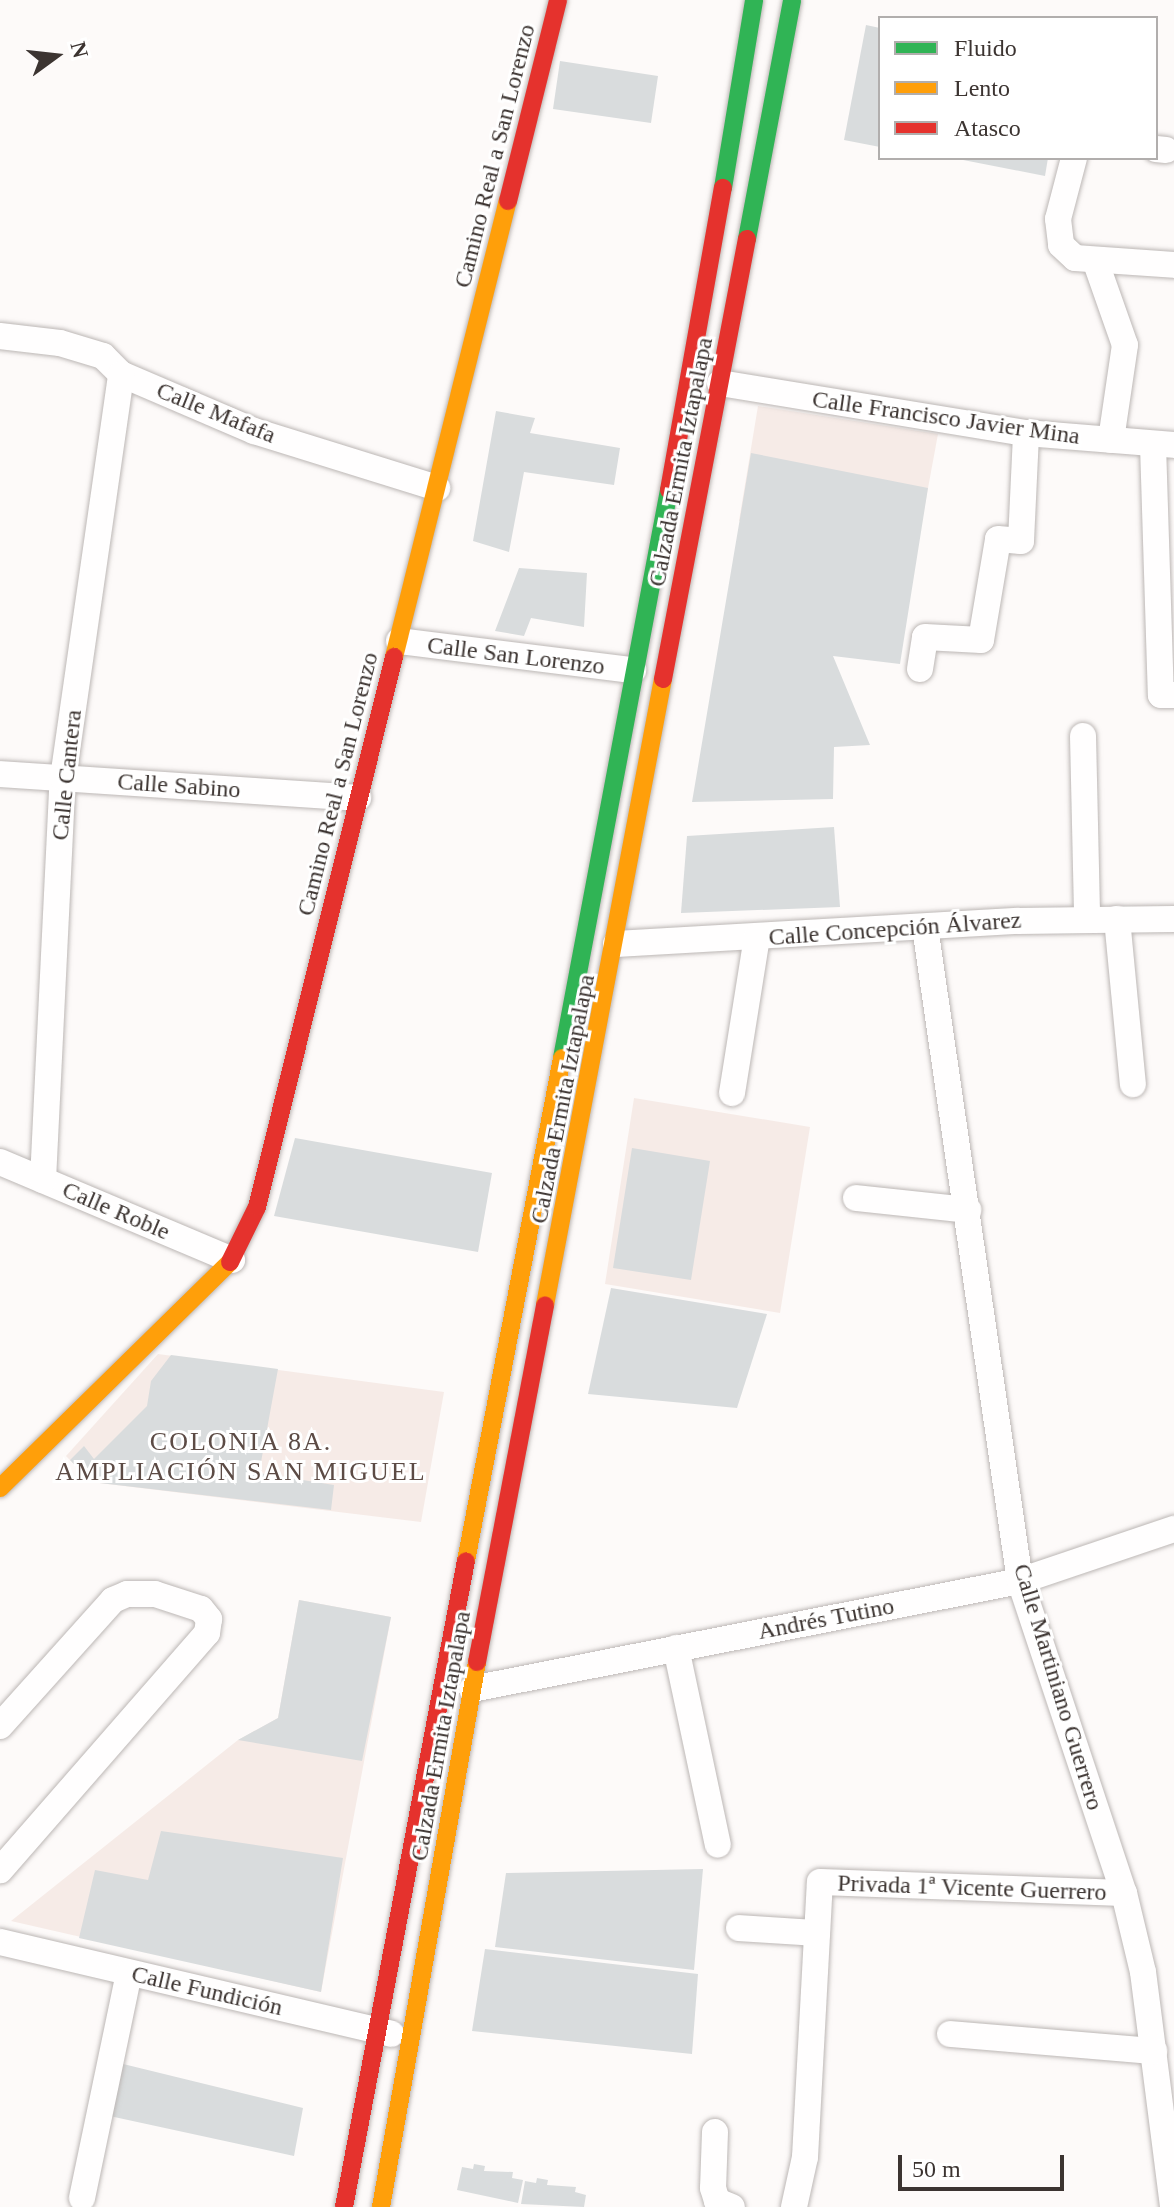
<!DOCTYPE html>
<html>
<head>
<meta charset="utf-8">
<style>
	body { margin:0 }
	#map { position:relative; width:1174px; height:2207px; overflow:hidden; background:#fdfaf9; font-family:"Times New Roman",serif }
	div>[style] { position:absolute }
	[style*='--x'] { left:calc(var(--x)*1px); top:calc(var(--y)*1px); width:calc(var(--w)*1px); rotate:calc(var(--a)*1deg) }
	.built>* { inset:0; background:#f6ebe7 }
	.building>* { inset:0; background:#d9dcdd }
	.roads { filter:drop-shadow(0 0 2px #bcb7b5) drop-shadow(0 0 2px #bcb7b5) }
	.street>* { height:26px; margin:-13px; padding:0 13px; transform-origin:13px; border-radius:13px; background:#fffefe }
	.fast>* { height:18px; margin:-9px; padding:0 9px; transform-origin:9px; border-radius:9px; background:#30b455 }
	.slow>* { height:18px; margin:-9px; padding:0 9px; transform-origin:9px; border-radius:9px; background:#ff9f0a }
	.jam>* { height:18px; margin:-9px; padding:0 9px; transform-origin:9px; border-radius:9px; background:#e5322d }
	span { translate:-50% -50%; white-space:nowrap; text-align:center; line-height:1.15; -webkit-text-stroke:6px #fff; paint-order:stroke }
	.street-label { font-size:24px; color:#3c3431 }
	.neighbourhood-label { font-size:26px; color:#5c4b45; letter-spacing:2px }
	.legend { position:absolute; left:878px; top:16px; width:280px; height:144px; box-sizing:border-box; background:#fff; border:2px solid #b1aead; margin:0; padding:10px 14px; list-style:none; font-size:24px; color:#3c3431 }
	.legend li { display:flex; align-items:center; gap:16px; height:40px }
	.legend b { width:40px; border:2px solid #b1aead }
	.north { position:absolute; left:16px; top:16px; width:80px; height:80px; -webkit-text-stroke:6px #fff; paint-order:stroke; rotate:75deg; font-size:22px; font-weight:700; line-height:32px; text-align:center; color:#3c3431 }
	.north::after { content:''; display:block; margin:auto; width:28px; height:36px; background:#3c3431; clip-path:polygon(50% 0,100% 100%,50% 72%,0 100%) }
	.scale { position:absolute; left:898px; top:2155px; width:166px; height:36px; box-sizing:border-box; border:4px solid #3c3431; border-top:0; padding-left:10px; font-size:24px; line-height:28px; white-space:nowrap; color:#3c3431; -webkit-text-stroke:6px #fff; paint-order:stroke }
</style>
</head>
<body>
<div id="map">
	<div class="built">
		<i style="clip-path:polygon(758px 406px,938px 434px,916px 553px,739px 521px)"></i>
		<i style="clip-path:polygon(634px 1098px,810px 1127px,780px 1313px,605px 1284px)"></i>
		<i style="clip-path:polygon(158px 1354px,444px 1392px,421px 1522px,91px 1482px,66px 1456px)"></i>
		<i style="clip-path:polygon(299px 1600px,391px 1617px,321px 1992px,11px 1921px,238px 1740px,278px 1718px)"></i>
	</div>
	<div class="building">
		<i style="clip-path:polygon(866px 25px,880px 28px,880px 147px,844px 140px)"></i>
		<i style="clip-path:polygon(560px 61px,658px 76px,651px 123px,553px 109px)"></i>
		<i style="clip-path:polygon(953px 158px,1048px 158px,1045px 176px)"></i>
		<i style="clip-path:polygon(496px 411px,535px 418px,530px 433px,620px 448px,614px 485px,524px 472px,509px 552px,473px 541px)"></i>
		<i style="clip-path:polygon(751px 453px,928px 488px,900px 664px,833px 656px,870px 745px,834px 747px,833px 799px,692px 802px)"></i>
		<i style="clip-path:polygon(519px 568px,587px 573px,584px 627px,531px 618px,524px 636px,495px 631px)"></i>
		<i style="clip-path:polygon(834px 827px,840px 907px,681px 913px,687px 836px)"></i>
		<i style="clip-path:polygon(295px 1138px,492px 1173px,478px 1252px,274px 1216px)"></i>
		<i style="clip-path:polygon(632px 1148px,710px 1161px,691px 1280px,613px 1268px)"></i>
		<i style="clip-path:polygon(611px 1288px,767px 1314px,737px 1408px,588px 1394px)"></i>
		<i style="clip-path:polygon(171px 1355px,278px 1369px,259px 1473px,334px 1485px,331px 1510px,91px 1482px,70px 1460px,84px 1446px,94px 1459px,147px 1406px,151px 1381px)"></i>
		<i style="clip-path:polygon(299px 1600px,391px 1617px,362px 1761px,238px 1740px,278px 1718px)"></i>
		<i style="clip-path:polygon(161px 1831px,343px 1858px,321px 1992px,79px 1938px,95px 1870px,148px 1880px)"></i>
		<i style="clip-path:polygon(703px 1869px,694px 1970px,495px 1947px,506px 1873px)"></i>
		<i style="clip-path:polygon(485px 1949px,698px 1974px,692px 2054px,472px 2031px)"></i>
		<i style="clip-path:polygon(115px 2062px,303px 2108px,294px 2156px,105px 2115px)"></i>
		<i style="clip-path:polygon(474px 2164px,485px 2166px,484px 2171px,513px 2172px,512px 2178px,523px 2180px,518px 2203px,457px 2190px,462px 2167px,473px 2169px)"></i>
		<i style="clip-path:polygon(537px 2178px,548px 2180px,547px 2185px,576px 2187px,575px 2192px,586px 2195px,584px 2207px,521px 2204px,525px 2181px,536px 2183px)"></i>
	</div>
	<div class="roads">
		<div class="street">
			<i style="--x:1156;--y:149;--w:10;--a:6"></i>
			<i style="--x:1074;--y:158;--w:63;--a:104.7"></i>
			<i style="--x:1058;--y:219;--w:26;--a:83"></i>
			<i style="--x:1061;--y:245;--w:19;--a:43"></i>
			<i style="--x:1075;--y:258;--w:99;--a:4"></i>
			<i style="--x:1095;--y:260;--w:90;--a:70.6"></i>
			<i style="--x:1125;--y:345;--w:96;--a:98.4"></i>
			<i style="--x:0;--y:336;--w:60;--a:6.7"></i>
			<i style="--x:60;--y:343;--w:45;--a:16.8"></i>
			<i style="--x:103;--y:356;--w:25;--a:45"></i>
			<i style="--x:121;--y:374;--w:145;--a:23.2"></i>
			<i style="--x:254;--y:431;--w:192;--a:17.3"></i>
			<i style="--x:720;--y:383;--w:310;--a:9.3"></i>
			<i style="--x:1026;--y:433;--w:148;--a:4.6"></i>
			<i style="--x:1153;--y:445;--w:250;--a:88.2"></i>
			<i style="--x:1161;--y:695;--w:13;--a:0"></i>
			<i style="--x:399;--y:641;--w:236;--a:7.1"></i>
			<i style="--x:920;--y:669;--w:32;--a:-81"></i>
			<i style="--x:925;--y:637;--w:56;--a:3.1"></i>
			<i style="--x:981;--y:640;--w:102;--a:-80.4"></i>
			<i style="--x:998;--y:539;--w:23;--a:5"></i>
			<i style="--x:1021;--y:541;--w:108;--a:-87.3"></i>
			<i style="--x:1083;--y:736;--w:183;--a:88.7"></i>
			<i style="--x:0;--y:774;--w:359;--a:3.8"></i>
			<i style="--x:1117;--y:919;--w:166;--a:84.5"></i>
			<i style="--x:925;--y:927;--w:661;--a:81.74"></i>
			<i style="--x:1020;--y:1581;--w:329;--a:71.6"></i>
			<i style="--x:1124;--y:1893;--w:81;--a:76.5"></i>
			<i style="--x:1143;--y:1972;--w:237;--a:82.7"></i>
			<i style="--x:616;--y:944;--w:403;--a:-3.3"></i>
			<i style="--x:1018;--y:921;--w:156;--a:-0.7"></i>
			<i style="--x:732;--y:1093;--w:158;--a:-80.9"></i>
			<i style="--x:0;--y:1162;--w:252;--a:22.9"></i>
			<i style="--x:43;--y:1180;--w:402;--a:-87.2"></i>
			<i style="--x:63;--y:778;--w:408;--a:-81.8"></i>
			<i style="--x:856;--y:1198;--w:113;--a:6.1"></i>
			<i style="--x:676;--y:1648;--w:201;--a:78"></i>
			<i style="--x:472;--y:1689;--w:559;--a:-11.15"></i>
			<i style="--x:1020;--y:1581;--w:163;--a:-18.7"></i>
			<i style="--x:0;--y:1726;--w:169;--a:-48.1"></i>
			<i style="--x:113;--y:1600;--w:15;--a:-23"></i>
			<i style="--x:127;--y:1594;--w:28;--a:0"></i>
			<i style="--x:155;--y:1594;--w:48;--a:18.1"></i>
			<i style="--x:201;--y:1609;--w:13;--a:51"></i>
			<i style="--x:209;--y:1619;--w:14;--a:98"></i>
			<i style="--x:207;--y:1633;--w:315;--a:131.1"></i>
			<i style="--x:739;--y:1928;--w:78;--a:3.7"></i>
			<i style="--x:0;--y:1942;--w:402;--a:13.2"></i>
			<i style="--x:950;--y:2034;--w:205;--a:4.8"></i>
			<i style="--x:715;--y:2132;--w:56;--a:92"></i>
			<i style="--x:713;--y:2188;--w:14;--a:73"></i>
			<i style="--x:717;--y:2201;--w:16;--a:22"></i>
			<i style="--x:82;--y:2198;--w:230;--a:-78.2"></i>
			<i style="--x:794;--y:2207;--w:51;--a:-77.6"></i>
			<i style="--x:805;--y:2157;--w:275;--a:-86.9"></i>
			<i style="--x:820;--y:1882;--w:304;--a:2.1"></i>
		</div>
		<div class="fast">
			<i style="--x:723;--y:188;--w:191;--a:-80.6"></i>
			<i style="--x:747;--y:239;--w:243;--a:-79.3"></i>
			<i style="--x:562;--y:1058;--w:578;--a:-79.33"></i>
		</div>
		<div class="slow">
			<i style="--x:394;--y:657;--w:470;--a:-76"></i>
			<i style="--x:545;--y:1305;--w:637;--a:-79.33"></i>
			<i style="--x:0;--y:1488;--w:322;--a:-44.5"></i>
			<i style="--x:466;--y:1561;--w:512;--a:-79.19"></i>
			<i style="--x:381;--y:2207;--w:553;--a:-80.01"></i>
		</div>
		<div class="jam">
			<i style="--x:508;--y:201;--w:207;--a:-76"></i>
			<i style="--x:669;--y:490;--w:307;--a:-79.9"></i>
			<i style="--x:663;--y:679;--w:448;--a:-79.2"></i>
			<i style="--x:230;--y:1262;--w:61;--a:-63.9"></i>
			<i style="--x:257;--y:1207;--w:567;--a:-76.01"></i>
			<i style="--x:477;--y:1662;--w:363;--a:-79.2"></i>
			<i style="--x:344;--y:2207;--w:657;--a:-79.31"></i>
		</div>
	</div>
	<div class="street-label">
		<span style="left:495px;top:156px;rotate:-76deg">Camino Real a San Lorenzo</span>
		<span style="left:216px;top:413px;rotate:22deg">Calle Mafafa</span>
		<span style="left:946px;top:418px;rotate:8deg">Calle Francisco Javier Mina</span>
		<span style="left:681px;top:462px;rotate:-79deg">Calzada Ermita Iztapalapa</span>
		<span style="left:516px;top:656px;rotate:7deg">Calle San Lorenzo</span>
		<span style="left:67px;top:775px;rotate:-84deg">Calle Cantera</span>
		<span style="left:338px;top:784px;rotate:-76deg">Camino Real a San Lorenzo</span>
		<span style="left:179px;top:786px;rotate:4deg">Calle Sabino</span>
		<span style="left:895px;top:929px;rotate:-4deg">Calle Concepción Álvarez</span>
		<span style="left:563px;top:1099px;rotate:-79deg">Calzada Ermita Iztapalapa</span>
		<span style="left:116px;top:1211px;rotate:23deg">Calle Roble</span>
		<span style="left:826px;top:1619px;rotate:-11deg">Andrés Tutino</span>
		<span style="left:1058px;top:1687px;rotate:73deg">Calle Martiniano Guerrero</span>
		<span style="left:441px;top:1736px;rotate:-80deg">Calzada Ermita Iztapalapa</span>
		<span style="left:972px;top:1888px;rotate:2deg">Privada 1ª Vicente Guerrero</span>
		<span style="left:207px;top:1991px;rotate:13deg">Calle Fundición</span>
	</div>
	<div class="neighbourhood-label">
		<span style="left:241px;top:1457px">COLONIA 8A.<br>AMPLIACIÓN SAN MIGUEL</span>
	</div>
	<ul class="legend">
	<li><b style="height:10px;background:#30b455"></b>Fluido</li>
	<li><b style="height:10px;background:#ff9f0a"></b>Lento</li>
	<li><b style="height:10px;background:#e5322d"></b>Atasco</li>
	</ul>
	<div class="north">N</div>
	<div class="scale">50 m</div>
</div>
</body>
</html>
